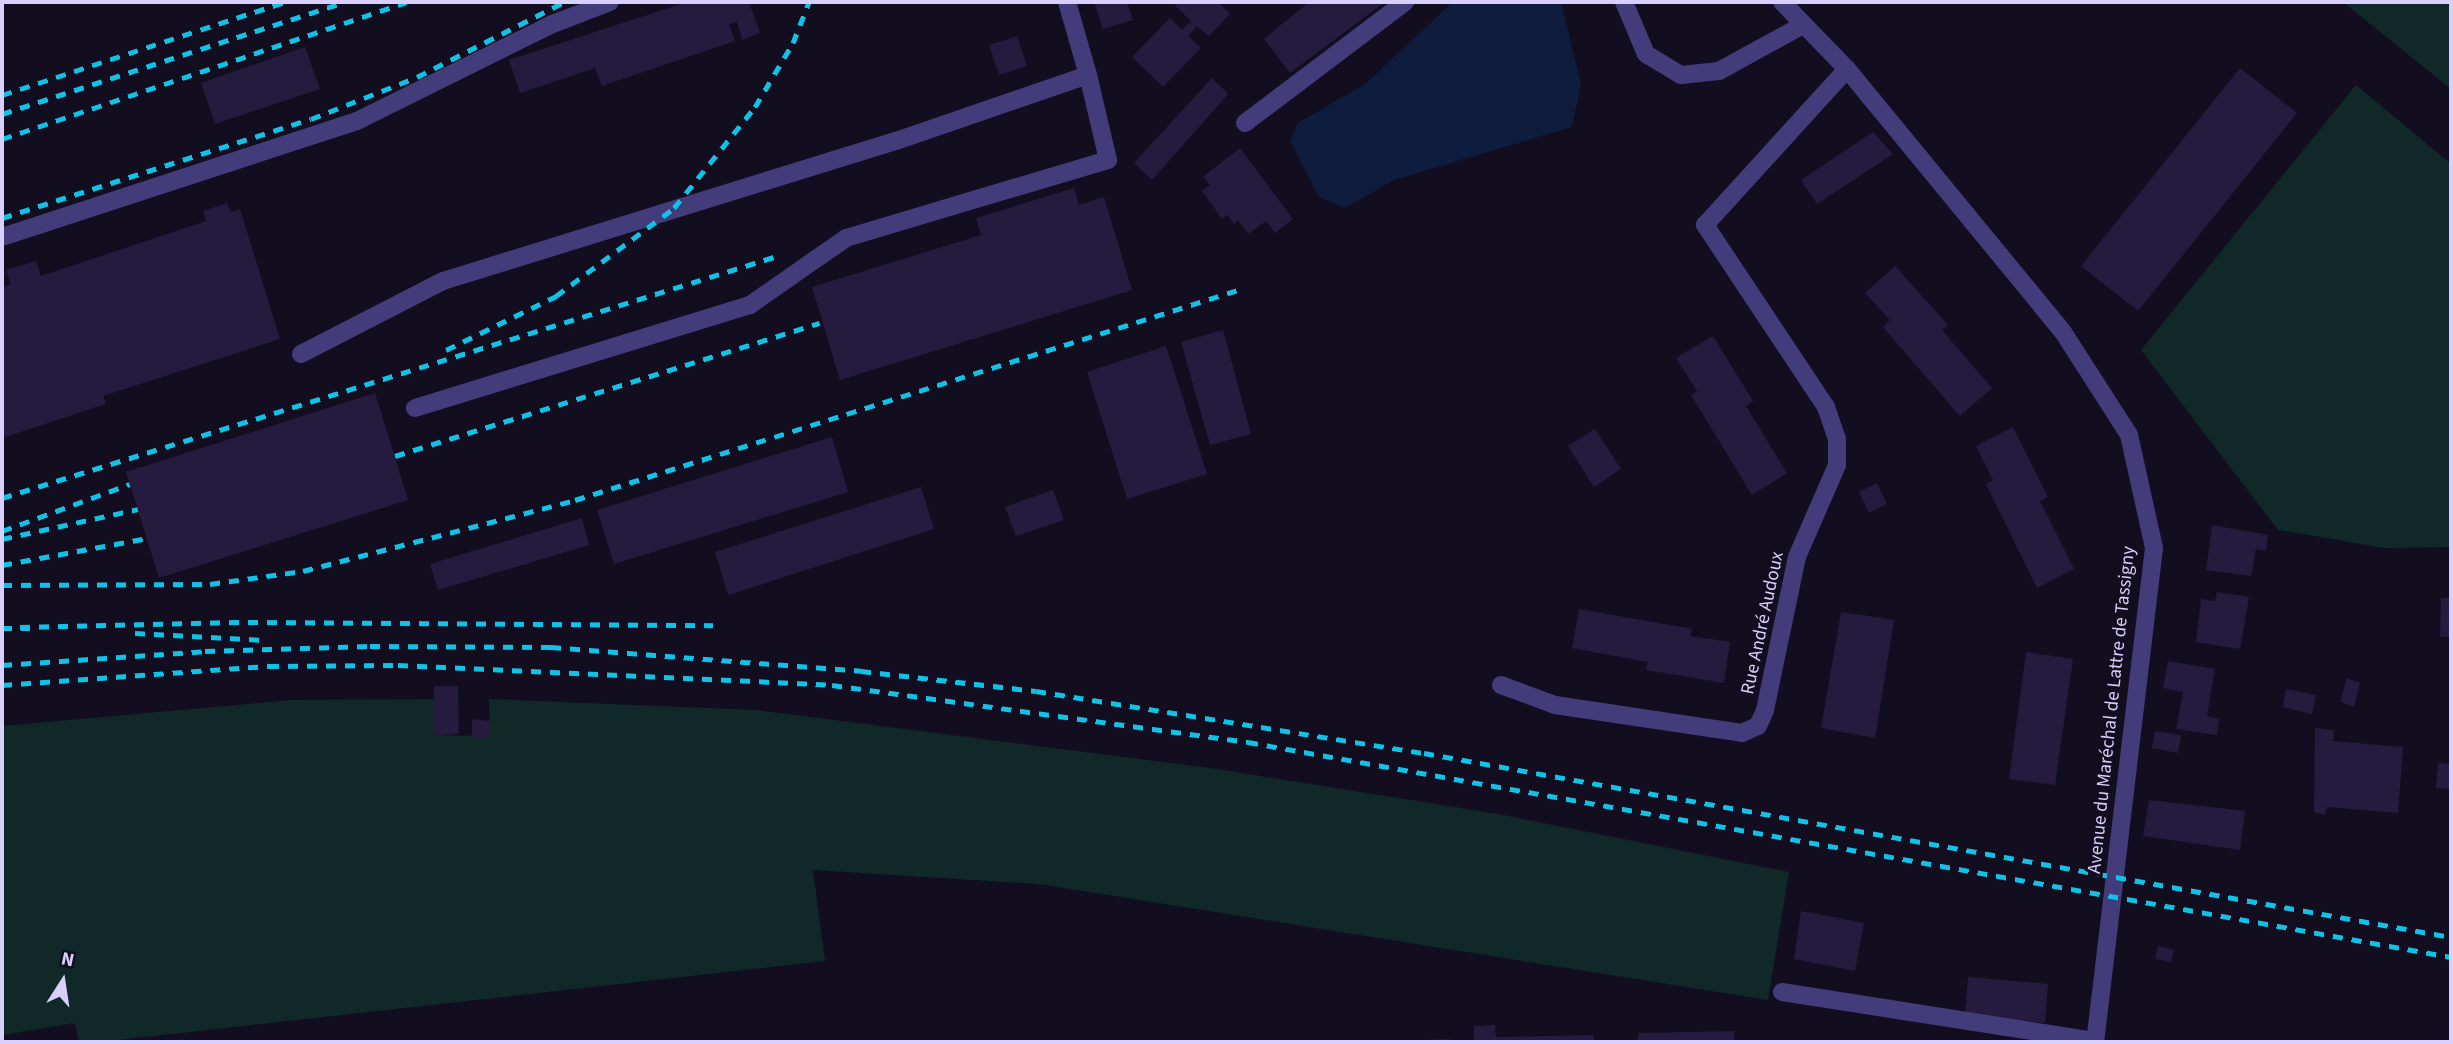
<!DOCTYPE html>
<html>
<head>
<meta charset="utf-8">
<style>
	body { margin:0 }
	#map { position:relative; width:2453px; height:1044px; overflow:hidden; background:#120e1f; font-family:"Source Sans 3",sans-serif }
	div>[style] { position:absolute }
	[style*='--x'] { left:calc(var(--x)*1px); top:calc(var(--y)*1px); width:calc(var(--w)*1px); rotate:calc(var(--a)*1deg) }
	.green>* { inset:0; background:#112829 }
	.water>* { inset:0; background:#0e1c3e }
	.building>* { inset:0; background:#251b3f }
	.minor>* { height:18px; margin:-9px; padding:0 9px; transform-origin:9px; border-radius:9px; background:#433c7b }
	.rail>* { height:5px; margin-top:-2.5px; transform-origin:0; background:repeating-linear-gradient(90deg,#0fc2e8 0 10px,transparent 0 19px) }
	span { translate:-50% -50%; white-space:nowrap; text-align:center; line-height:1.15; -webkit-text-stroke:6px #120e1f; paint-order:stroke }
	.street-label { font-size:19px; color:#d8cffc }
	.frame { position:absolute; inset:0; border:4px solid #d8cffc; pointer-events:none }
	.north { position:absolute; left:28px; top:946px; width:70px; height:70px; -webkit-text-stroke:5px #120e1f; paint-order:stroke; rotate:12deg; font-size:19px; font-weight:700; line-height:28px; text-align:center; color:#d8cffc }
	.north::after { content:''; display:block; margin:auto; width:24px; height:32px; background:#d8cffc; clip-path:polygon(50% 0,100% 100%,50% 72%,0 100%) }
</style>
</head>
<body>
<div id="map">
	<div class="green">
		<i style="clip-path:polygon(2343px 2px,2451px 2px,2451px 89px)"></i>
		<i style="clip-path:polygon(2356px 85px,2451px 164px,2451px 547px,2385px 548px,2278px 530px,2141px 350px)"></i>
		<i style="clip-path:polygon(434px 699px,434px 735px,490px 736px,489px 699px,756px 710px,1210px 768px,1498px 814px,1789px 872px,1768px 1000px,1039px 884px,813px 870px,825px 961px,100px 1042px,79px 1042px,75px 1023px,2px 1035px,2px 726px,291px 700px)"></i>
	</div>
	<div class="water">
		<i style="clip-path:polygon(1453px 2px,1561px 2px,1581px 84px,1572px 127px,1394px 180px,1345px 208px,1319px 197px,1290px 141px,1298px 123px,1365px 84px)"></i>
	</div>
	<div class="building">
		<i style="clip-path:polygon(687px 2px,749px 2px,760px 33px,742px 40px,737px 22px,729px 24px,735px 41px,602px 86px,595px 68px,520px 93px,509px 60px)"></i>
		<i style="clip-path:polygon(1094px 2px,1127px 2px,1133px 20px,1103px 29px)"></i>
		<i style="clip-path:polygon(1172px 2px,1218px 2px,1230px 14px,1209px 36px,1197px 26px,1188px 36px,1201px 48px,1163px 87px,1132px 57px,1170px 18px,1182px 30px,1191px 21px)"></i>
		<i style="clip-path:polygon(1309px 2px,1385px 2px,1290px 73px,1264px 39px)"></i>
		<i style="clip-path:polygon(1017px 36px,1027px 66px,999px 75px,989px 45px)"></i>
		<i style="clip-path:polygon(305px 47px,320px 89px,215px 124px,201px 83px)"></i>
		<i style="clip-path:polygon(2240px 68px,2297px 113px,2138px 311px,2081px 266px)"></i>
		<i style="clip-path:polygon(1212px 78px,1228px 94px,1152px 180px,1134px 163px)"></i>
		<i style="clip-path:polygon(1873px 132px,1893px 154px,1817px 204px,1801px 180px)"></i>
		<i style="clip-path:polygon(1240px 148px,1293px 219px,1275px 233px,1266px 221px,1248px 234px,1238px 220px,1234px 224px,1227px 215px,1222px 219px,1202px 191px,1210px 185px,1203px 177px)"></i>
		<i style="clip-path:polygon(1074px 188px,1079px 205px,1104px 197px,1132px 290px,840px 380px,812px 287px,981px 235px,976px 218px)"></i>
		<i style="clip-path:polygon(227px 203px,231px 212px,240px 209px,280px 339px,103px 396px,106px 404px,2px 438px,2px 288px,11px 284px,6px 270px,36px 261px,41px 276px,206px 221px,203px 211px)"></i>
		<i style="clip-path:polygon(1895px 266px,1948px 325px,1942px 330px,1992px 388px,1960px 416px,1883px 327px,1890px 320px,1865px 293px)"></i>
		<i style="clip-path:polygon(1223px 330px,1251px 434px,1210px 445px,1181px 342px)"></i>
		<i style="clip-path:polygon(1713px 336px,1753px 401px,1746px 406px,1787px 473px,1752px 495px,1691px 395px,1697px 391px,1676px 358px)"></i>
		<i style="clip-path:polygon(1166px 346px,1207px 474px,1127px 499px,1087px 372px)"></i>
		<i style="clip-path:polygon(375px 393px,408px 500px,159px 578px,126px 472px)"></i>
		<i style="clip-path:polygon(2013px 427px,2048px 497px,2040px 501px,2074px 569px,2037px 588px,1986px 484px,1993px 480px,1976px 446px)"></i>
		<i style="clip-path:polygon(1595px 429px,1621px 469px,1594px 487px,1568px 446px)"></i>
		<i style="clip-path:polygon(832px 437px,848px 492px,614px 564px,597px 510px)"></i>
		<i style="clip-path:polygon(1877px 483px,1887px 504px,1869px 513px,1859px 492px)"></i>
		<i style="clip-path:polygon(921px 487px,934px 529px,728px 595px,715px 552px)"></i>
		<i style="clip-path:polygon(1053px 490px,1064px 520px,1016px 536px,1005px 507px)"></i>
		<i style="clip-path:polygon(582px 518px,589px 545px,438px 590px,430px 564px)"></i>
		<i style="clip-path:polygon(2212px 525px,2268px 535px,2266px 551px,2256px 549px,2251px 576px,2206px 570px)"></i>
		<i style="clip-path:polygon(2217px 592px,2249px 597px,2240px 649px,2196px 642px,2201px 599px,2215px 601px)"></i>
		<i style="clip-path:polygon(2441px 598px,2451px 598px,2451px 637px,2440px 637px)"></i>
		<i style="clip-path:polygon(1579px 609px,1692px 629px,1690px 636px,1730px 642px,1724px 683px,1646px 670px,1648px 662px,1572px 648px)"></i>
		<i style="clip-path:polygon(1841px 612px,1894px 620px,1875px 738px,1821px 728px)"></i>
		<i style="clip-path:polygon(2026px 652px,2073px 659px,2055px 785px,2009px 779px)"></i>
		<i style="clip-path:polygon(2168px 661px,2215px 669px,2207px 716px,2219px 719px,2217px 735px,2176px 729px,2183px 692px,2163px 688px)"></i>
		<i style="clip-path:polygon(2347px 678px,2360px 683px,2354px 707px,2340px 702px)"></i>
		<i style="clip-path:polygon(434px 686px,458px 686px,459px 734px,434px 735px)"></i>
		<i style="clip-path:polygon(2286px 689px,2316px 695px,2312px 714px,2283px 707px)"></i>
		<i style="clip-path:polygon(472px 719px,490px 721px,490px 737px,472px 737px)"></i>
		<i style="clip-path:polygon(2315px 728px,2334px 730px,2333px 741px,2403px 747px,2398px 813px,2327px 807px,2325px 815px,2314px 812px)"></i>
		<i style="clip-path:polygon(2155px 731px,2181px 735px,2178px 753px,2152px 748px)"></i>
		<i style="clip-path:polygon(2438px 763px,2451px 764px,2449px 789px,2436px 788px)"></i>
		<i style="clip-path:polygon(2149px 800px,2245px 811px,2240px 850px,2143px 836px)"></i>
		<i style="clip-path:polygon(1801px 911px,1864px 923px,1855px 971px,1794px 959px)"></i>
		<i style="clip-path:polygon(2158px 946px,2174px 950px,2171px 962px,2155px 959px)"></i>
		<i style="clip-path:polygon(1968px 977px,2048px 984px,2045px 1023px,1965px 1014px)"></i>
		<i style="clip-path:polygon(1495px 1025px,1496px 1037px,1594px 1035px,1594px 1042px,1474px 1042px,1474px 1026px)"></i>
		<i style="clip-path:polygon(1734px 1031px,1734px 1042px,1638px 1042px,1638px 1033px)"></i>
		<i style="clip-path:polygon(1449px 1039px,1449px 1042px,1419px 1042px,1419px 1040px)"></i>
	</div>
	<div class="minor">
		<i style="--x:1624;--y:2;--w:56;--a:67.1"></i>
		<i style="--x:1646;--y:54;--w:41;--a:31"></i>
		<i style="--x:1681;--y:75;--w:38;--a:-6"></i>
		<i style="--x:1719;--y:71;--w:96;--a:-28.7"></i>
		<i style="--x:1782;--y:2;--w:93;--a:45.9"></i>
		<i style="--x:1847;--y:69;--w:340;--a:50.6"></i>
		<i style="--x:2063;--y:332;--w:122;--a:57.3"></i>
		<i style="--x:2129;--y:435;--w:116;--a:77.5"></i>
		<i style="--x:2154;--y:548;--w:498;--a:96.8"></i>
		<i style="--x:1245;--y:123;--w:201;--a:-37.1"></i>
		<i style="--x:2;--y:237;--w:373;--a:-18.1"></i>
		<i style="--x:357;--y:121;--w:216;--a:-26.4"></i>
		<i style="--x:550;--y:25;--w:64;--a:-21"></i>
		<i style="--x:301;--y:354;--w:160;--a:-27.2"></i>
		<i style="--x:443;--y:281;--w:474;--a:-17.2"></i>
		<i style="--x:896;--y:141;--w:203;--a:-19"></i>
		<i style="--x:1088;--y:75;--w:76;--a:-106"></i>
		<i style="--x:415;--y:408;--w:350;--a:-17.1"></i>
		<i style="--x:750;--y:305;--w:117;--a:-34.9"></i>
		<i style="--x:846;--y:238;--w:273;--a:-16.6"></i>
		<i style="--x:1108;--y:160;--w:87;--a:-103.2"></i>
		<i style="--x:1501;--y:685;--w:58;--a:20.3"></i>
		<i style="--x:1555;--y:705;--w:189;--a:8.5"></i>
		<i style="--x:1742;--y:733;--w:17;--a:-24"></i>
		<i style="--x:1758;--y:726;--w:17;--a:-66"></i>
		<i style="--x:1765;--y:710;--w:156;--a:-78.2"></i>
		<i style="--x:1797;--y:557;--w:100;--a:-66.5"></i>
		<i style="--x:1837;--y:465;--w:26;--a:-90"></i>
		<i style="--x:1837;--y:439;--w:34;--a:-109"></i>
		<i style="--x:1826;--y:407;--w:219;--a:-123.6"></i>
		<i style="--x:1705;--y:225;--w:211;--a:-47.7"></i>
		<i style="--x:1782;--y:992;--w:317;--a:8.9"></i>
	</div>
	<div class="rail">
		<i style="--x:2;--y:95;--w:298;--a:-18.2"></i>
		<i style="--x:2;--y:114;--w:360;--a:-18.1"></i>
		<i style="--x:2;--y:139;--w:427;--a:-18.7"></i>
		<i style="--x:2;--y:218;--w:324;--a:-17.8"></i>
		<i style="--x:311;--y:119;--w:114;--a:-21.6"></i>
		<i style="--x:417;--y:77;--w:165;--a:-27"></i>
		<i style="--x:446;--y:350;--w:123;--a:-26.1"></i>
		<i style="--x:556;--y:296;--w:147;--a:-36.7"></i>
		<i style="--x:674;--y:208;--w:129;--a:-51.3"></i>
		<i style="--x:755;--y:107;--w:74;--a:-59.3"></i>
		<i style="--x:793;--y:43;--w:44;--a:-68.7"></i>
		<i style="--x:395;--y:456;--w:445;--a:-17.4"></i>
		<i style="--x:2;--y:498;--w:812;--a:-17.34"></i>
		<i style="--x:2;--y:531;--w:136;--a:-20.2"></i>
		<i style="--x:2;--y:539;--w:139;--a:-12.4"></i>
		<i style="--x:2;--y:565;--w:147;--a:-10.5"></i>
		<i style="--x:2;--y:585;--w:208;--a:-0.3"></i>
		<i style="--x:210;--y:584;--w:94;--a:-8"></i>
		<i style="--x:303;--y:571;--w:281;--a:-14.6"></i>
		<i style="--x:575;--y:500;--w:699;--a:-17.58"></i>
		<i style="--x:20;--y:627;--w:228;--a:-1.3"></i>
		<i style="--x:248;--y:622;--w:465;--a:0.4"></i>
		<i style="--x:2;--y:628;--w:28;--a:0"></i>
		<i style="--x:135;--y:633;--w:129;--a:3.1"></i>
		<i style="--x:2;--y:665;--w:203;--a:-3.9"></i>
		<i style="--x:205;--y:651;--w:165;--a:-1.7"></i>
		<i style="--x:370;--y:646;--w:181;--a:0.3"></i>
		<i style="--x:551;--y:647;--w:311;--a:4.4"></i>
		<i style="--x:861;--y:671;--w:176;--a:6.5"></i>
		<i style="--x:1036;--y:691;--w:393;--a:9.1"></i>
		<i style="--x:1424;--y:753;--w:1043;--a:10.16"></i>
		<i style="--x:2;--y:685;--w:268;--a:-4.1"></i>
		<i style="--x:269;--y:666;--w:129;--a:-0.4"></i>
		<i style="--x:398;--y:665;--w:434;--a:2.6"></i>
		<i style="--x:832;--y:685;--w:420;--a:7.8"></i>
		<i style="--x:1248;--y:742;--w:1222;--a:10.13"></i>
	</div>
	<div class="street-label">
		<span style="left:1763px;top:623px;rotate:-78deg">Rue André Audoux</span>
		<span style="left:2112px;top:710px;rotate:-84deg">Avenue du Maréchal de Lattre de Tassigny</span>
	</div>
	<div class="frame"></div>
	<div class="north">N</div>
</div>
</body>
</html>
